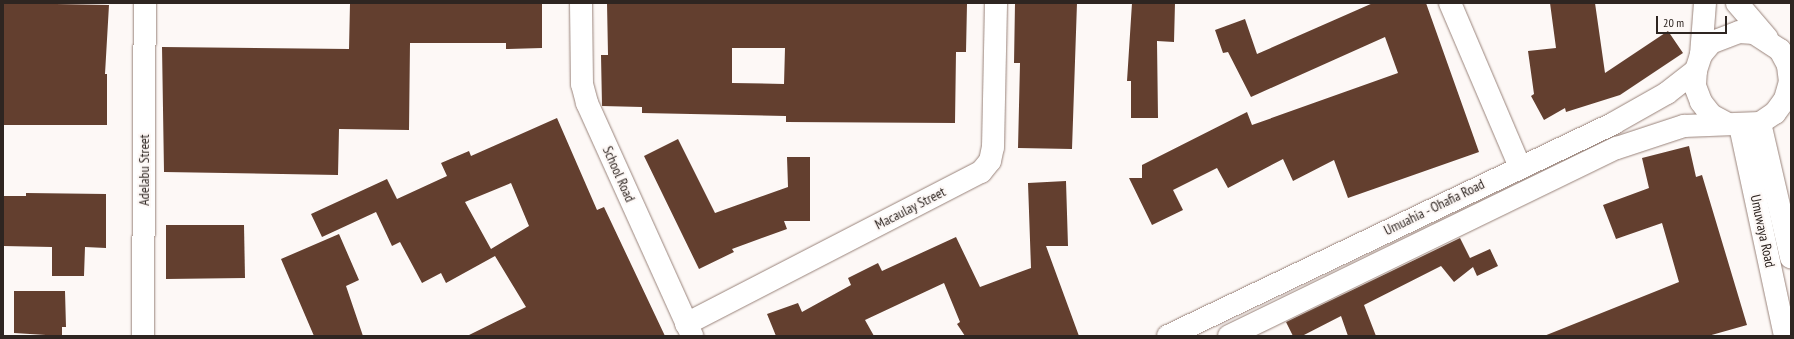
<!DOCTYPE html>
<html>
<head>
<meta charset="utf-8">
<style>
	body { margin:0 }
	#map { position:relative; width:1794px; height:339px; overflow:hidden; background:#fdf8f6; font-family:"PT Sans Narrow",sans-serif }
	div>[style] { position:absolute }
	[style*='--x'] { left:calc(var(--x)*1px); top:calc(var(--y)*1px); width:calc(var(--w)*1px); rotate:calc(var(--a)*1deg) }
	.building>* { inset:0; background:#633f2f }
	.roads { filter:drop-shadow(0 0 1px #99837a) drop-shadow(0 0 1px #99837a) }
	.minor>* { height:22px; margin:-11px; padding:0 11px; transform-origin:11px; border-radius:11px; background:#fff }
	.tertiary>* { height:22px; margin:-11px; padding:0 11px; transform-origin:11px; border-radius:11px; background:#fff }
	.secondary>* { height:22px; margin:-11px; padding:0 11px; transform-origin:11px; border-radius:11px; background:#fff }
	span { translate:-50% -50%; white-space:nowrap; text-align:center; line-height:1.15; -webkit-text-stroke:4px #fdf8f6; paint-order:stroke }
	.street-label { font-size:14px; color:#2e2521 }
	.frame { position:absolute; inset:0; border:4px solid #2e2521; pointer-events:none }
	.scale { position:absolute; left:1656px; top:16px; width:71px; height:18px; box-sizing:border-box; border:2px solid #2e2521; border-top:0; padding-left:5px; font-size:12px; line-height:14px; white-space:nowrap; color:#2e2521; -webkit-text-stroke:3px #fdf8f6; paint-order:stroke }
</style>
</head>
<body>
<div id="map">
	<div class="building">
		<i style="clip-path:polygon(3px 3px,109px 5px,105px 74px,107px 74px,107px 125px,3px 125px)"></i>
		<i style="clip-path:polygon(350px 3px,542px 3px,542px 48px,506px 49px,506px 43px,410px 43px,409px 130px,339px 129px,338px 175px,164px 172px,162px 47px,349px 49px)"></i>
		<i style="clip-path:polygon(evenodd,607px 3px,967px 4px,966px 52px,956px 52px,955px 123px,786px 122px,786px 116px,642px 113px,642px 107px,602px 106px,601px 55px,608px 55px,607px 3px,732px 48px,785px 48px,784px 84px,732px 83px,732px 48px)"></i>
		<i style="clip-path:polygon(1015px 3px,1077px 3px,1072px 149px,1018px 148px,1020px 63px,1014px 63px)"></i>
		<i style="clip-path:polygon(1132px 3px,1175px 3px,1174px 42px,1157px 41px,1158px 118px,1131px 118px,1131px 81px,1127px 81px)"></i>
		<i style="clip-path:polygon(1373px 3px,1426px 3px,1479px 152px,1348px 198px,1334px 160px,1293px 181px,1283px 159px,1228px 188px,1217px 168px,1173px 190px,1183px 210px,1152px 225px,1129px 178px,1142px 178px,1142px 165px,1247px 112px,1252px 125px,1398px 73px,1385px 37px,1251px 97px,1228px 52px,1223px 53px,1215px 30px,1245px 19px,1257px 54px)"></i>
		<i style="clip-path:polygon(1550px 3px,1595px 3px,1605px 73px,1668px 31px,1683px 53px,1620px 95px,1566px 112px,1565px 108px,1544px 120px,1531px 96px,1534px 94px,1528px 51px,1556px 48px)"></i>
		<i style="clip-path:polygon(evenodd,557px 118px,597px 210px,604px 207px,665px 336px,467px 336px,526px 307px,495px 256px,446px 283px,441px 273px,422px 283px,400px 242px,392px 246px,376px 212px,322px 237px,311px 214px,387px 179px,397px 199px,447px 176px,441px 163px,469px 151px,471px 156px,557px 118px,511px 183px,529px 226px,491px 249px,465px 202px,511px 183px)"></i>
		<i style="clip-path:polygon(678px 139px,715px 213px,788px 187px,787px 157px,810px 157px,810px 221px,784px 221px,787px 229px,732px 249px,734px 252px,699px 269px,644px 156px)"></i>
		<i style="clip-path:polygon(1689px 146px,1696px 177px,1702px 175px,1747px 325px,1708px 336px,1544px 336px,1679px 282px,1662px 223px,1616px 239px,1603px 205px,1649px 188px,1642px 158px)"></i>
		<i style="clip-path:polygon(1066px 181px,1068px 246px,1046px 246px,1079px 336px,965px 336px,957px 324px,960px 322px,944px 283px,865px 320px,874px 336px,776px 336px,767px 314px,798px 303px,802px 312px,851px 285px,848px 278px,878px 263px,882px 271px,956px 237px,980px 287px,1031px 268px,1028px 183px)"></i>
		<i style="clip-path:polygon(26px 193px,106px 194px,106px 248px,85px 247px,84px 276px,52px 276px,52px 247px,3px 246px,3px 196px,26px 196px)"></i>
		<i style="clip-path:polygon(166px 225px,244px 225px,245px 278px,166px 279px)"></i>
		<i style="clip-path:polygon(339px 234px,359px 280px,346px 286px,363px 336px,314px 336px,281px 259px)"></i>
		<i style="clip-path:polygon(1460px 238px,1470px 258px,1490px 249px,1498px 266px,1477px 276px,1473px 267px,1454px 282px,1441px 266px,1364px 305px,1376px 336px,1348px 336px,1341px 316px,1302px 336px,1293px 336px,1286px 322px)"></i>
		<i style="clip-path:polygon(14px 291px,65px 291px,66px 327px,62px 327px,62px 336px,14px 333px)"></i>
	</div>
	<div class="roads">
		<div class="minor">
			<i style="--x:581;--y:3;--w:81;--a:89.3"></i>
			<i style="--x:582;--y:84;--w:20;--a:75"></i>
			<i style="--x:587;--y:103;--w:256;--a:65.7"></i>
			<i style="--x:1450;--y:3;--w:176;--a:66.9"></i>
			<i style="--x:686;--y:324;--w:332;--a:-27.3"></i>
			<i style="--x:981;--y:172;--w:14;--a:-51"></i>
			<i style="--x:990;--y:161;--w:14;--a:-78"></i>
			<i style="--x:993;--y:147;--w:144;--a:-88.8"></i>
			<i style="--x:143;--y:336;--w:333;--a:-89.7"></i>
		</div>
		<div class="tertiary">
			<i style="--x:1760;--y:123;--w:138;--a:77"></i>
			<i style="--x:1740;--y:126;--w:215;--a:77.9"></i>
		</div>
		<div class="secondary">
			<i style="--x:1737;--y:3;--w:46;--a:49.4"></i>
			<i style="--x:1701;--y:55;--w:52;--a:-85.6"></i>
			<i style="--x:1168;--y:336;--w:494;--a:-25.5"></i>
			<i style="--x:1614;--y:123;--w:61;--a:-29.5"></i>
			<i style="--x:1667;--y:93;--w:37;--a:-38"></i>
			<i style="--x:1229;--y:336;--w:431;--a:-25.9"></i>
			<i style="--x:1617;--y:148;--w:71;--a:-18.2"></i>
			<i style="--x:1684;--y:126;--w:76;--a:-2.3"></i>
			<i style="--x:1760;--y:123;--w:18;--a:-34"></i>
			<i style="--x:1775;--y:113;--w:17;--a:-54"></i>
			<i style="--x:1785;--y:99;--w:18;--a:-74"></i>
			<i style="--x:1790;--y:82;--w:17;--a:-97"></i>
			<i style="--x:1788;--y:65;--w:17;--a:-118"></i>
			<i style="--x:1780;--y:50;--w:31;--a:-147"></i>
			<i style="--x:1754;--y:33;--w:15;--a:-176"></i>
			<i style="--x:1739;--y:32;--w:30;--a:159"></i>
			<i style="--x:1711;--y:43;--w:16;--a:130"></i>
			<i style="--x:1701;--y:55;--w:16;--a:108"></i>
			<i style="--x:1696;--y:70;--w:16;--a:94"></i>
			<i style="--x:1695;--y:86;--w:17;--a:69"></i>
			<i style="--x:1701;--y:102;--w:16;--a:52"></i>
			<i style="--x:1711;--y:115;--w:17;--a:28"></i>
		</div>
	</div>
	<div class="street-label">
		<span style="left:144px;top:170px;rotate:-90deg">Adelabu Street</span>
		<span style="left:619px;top:174px;rotate:66deg">School Road</span>
		<span style="left:1434px;top:207px;rotate:-26deg">Umuahia - Ohafia Road</span>
		<span style="left:910px;top:208px;rotate:-27deg">Macaulay Street</span>
		<span style="left:1763px;top:231px;rotate:78deg">Umuwaya Road</span>
	</div>
	<div class="frame"></div>
	<div class="scale">20 m</div>
</div>
</body>
</html>
